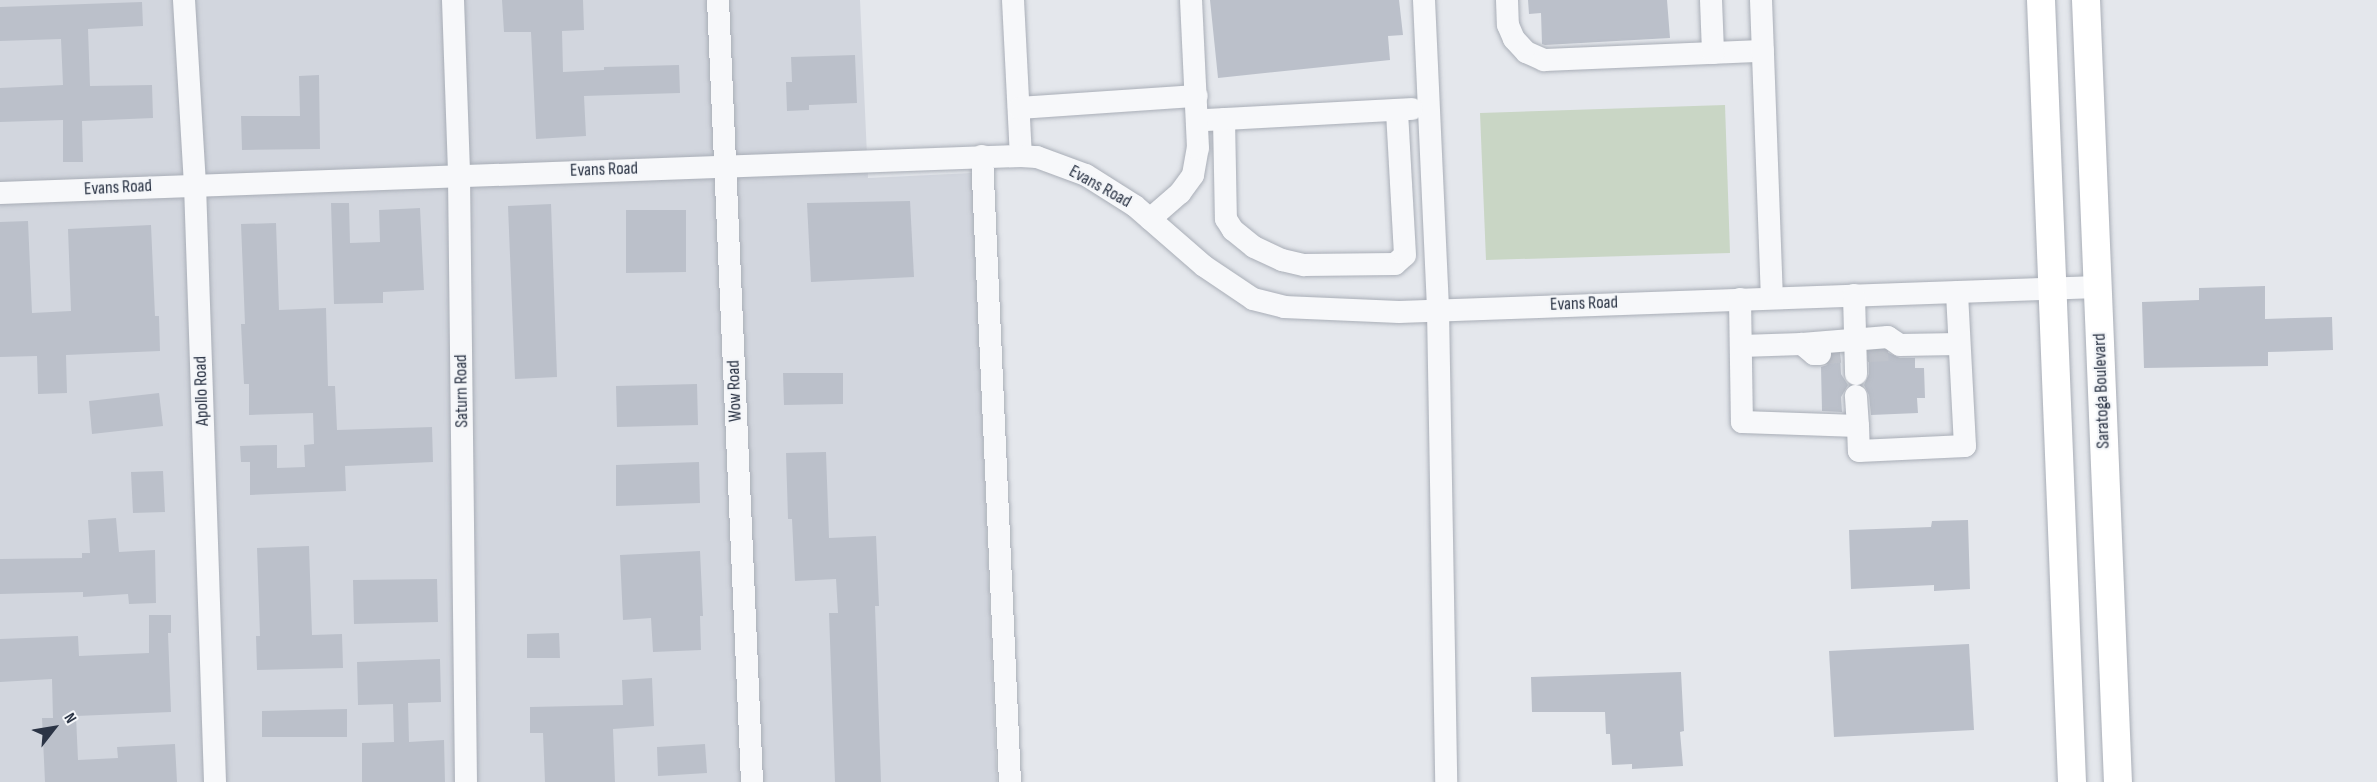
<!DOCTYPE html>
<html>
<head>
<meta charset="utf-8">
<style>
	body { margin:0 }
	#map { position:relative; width:2377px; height:782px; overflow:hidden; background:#e4e7ec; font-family:"Sofia Sans Condensed",sans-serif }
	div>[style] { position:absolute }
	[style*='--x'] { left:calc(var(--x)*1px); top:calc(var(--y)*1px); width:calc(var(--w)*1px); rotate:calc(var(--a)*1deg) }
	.built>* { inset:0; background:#d2d6de }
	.green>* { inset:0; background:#c9d6c5 }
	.building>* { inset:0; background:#bbc0ca }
	.minor-tunnel>* { height:22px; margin-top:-11px; transform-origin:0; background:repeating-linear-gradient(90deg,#bfc3cb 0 22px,transparent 0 33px) }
	.roads { filter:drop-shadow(0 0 2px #a9aeb7) drop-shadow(0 0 2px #a9aeb7) }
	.minor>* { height:22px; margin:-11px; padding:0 11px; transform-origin:11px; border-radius:11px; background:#f7f8fa }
	.major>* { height:28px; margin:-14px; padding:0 14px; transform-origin:14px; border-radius:14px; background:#fff }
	span { translate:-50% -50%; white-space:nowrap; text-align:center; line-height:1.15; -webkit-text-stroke:4.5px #f4f6f9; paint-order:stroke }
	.street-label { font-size:18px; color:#2b3445 }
	.north { position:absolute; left:24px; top:698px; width:60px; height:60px; -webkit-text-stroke:4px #f4f6f9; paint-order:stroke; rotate:59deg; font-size:16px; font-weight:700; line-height:24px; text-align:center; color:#2b3445 }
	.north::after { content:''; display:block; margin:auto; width:21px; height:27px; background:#2b3445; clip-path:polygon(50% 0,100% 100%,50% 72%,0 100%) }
</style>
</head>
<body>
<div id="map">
	<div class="built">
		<i style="clip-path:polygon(0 0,860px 0,868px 178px,972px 173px,997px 782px,0 782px)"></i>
	</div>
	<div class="green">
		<i style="clip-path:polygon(1725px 105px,1730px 253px,1486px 260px,1480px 113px)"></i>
	</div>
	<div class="building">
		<i style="clip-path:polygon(502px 0,583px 0,584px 30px,562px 31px,563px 72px,604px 70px,604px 67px,679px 65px,680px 93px,584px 96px,586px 136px,536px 139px,531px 32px,504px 32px)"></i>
		<i style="clip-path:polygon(1210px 0,1399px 0,1403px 35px,1388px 36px,1390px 60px,1218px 78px)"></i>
		<i style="clip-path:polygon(1528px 0,1667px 0,1670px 38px,1545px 45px,1542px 44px,1541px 13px,1529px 14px)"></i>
		<i style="clip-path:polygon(142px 2px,143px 26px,88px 29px,90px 86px,152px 85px,153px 118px,82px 121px,83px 162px,63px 162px,63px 120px,0 122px,0 88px,63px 85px,61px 39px,0 41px,0 7px)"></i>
		<i style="clip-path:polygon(855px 55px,857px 103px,809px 105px,809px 110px,787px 111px,786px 82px,792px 82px,791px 57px)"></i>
		<i style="clip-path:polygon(319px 75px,320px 149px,242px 150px,241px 116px,300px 116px,299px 76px)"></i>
		<i style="clip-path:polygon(910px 201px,914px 277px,811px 282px,807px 203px)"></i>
		<i style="clip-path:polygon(331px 203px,349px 203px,350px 243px,380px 242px,379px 210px,420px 208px,424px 290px,383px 292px,383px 303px,334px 304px)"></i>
		<i style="clip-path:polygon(551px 204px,557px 377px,515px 379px,508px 206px)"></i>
		<i style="clip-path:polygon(626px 210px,686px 210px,686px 272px,626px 273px)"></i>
		<i style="clip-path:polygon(28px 221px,32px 313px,71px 311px,68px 229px,151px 225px,155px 316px,159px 316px,160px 351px,66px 355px,67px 393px,38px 394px,37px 356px,0 357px,0 222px)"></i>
		<i style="clip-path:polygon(276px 223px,279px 310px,326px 308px,328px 386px,335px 386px,337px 430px,432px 427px,433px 462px,345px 466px,346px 491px,250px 495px,250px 462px,241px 462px,240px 446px,277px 445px,277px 468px,305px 467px,304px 445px,314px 444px,313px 413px,249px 415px,249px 384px,244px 384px,241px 324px,245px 324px,241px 224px)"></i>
		<i style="clip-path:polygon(2265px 286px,2265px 319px,2332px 317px,2333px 350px,2268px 352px,2268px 366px,2144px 368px,2142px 302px,2199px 300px,2199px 288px)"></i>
		<i style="clip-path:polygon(1884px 351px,1900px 358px,1915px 358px,1915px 368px,1924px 368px,1925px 398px,1917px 398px,1918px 413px,1871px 415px,1869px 395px,1864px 385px,1869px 374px,1869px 352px)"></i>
		<i style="clip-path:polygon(1840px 354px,1841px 374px,1848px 385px,1841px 397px,1842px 412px,1822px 411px,1821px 367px,1827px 365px,1833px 355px)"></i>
		<i style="clip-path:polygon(783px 373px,843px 373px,843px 404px,784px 405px)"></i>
		<i style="clip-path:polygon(697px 384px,698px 425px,617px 427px,616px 386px)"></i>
		<i style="clip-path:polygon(159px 393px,163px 426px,92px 434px,89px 401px)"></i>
		<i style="clip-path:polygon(826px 452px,829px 538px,876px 536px,879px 606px,875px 606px,881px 782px,835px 782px,829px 613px,838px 613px,836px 579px,795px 581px,792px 519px,788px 519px,786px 453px)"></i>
		<i style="clip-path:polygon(699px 462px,700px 503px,616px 506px,616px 465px)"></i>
		<i style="clip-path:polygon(163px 471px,165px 512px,133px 513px,131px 472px)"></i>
		<i style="clip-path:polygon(116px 518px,119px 552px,155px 550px,156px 603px,129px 604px,128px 594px,83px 597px,83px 592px,0 594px,0 559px,82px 558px,82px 553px,90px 553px,88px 520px)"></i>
		<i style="clip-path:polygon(1968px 520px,1970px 589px,1934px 591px,1934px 585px,1851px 589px,1849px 530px,1931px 527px,1932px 521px)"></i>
		<i style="clip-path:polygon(309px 546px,312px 635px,342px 634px,343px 668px,257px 670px,256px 636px,260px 636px,257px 548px)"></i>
		<i style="clip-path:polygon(700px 551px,703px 616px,700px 616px,701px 650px,653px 652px,651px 618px,623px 620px,620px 555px)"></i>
		<i style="clip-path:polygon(437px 579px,438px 622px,354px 624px,353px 580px)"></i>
		<i style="clip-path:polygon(149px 615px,171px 615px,171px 633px,168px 633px,171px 712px,76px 716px,78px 760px,118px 758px,117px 747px,175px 744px,177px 782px,45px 782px,42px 718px,53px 718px,52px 679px,0 682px,0 639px,78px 636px,79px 656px,149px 653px)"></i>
		<i style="clip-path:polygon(559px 633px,560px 658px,527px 658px,527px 634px)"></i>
		<i style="clip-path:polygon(1969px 644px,1974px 730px,1834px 737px,1829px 651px)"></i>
		<i style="clip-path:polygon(440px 659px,441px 702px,408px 703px,409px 742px,444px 740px,445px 782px,362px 782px,362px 743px,394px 742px,393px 704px,358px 705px,357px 662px)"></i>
		<i style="clip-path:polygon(1681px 672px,1684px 731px,1680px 732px,1683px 766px,1632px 769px,1632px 764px,1612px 765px,1610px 734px,1606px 734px,1605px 712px,1532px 712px,1531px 677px)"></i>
		<i style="clip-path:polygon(652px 678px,654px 726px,613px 729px,615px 782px,545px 782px,543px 733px,530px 733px,530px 707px,623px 705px,622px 680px)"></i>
		<i style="clip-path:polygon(347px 709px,347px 737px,262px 737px,262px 711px)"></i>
		<i style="clip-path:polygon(705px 744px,707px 773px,658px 776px,657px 747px)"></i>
	</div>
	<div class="minor-tunnel">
		<i style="--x:1867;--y:351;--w:21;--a:-3"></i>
		<i style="--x:1820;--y:354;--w:20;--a:-6"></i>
	</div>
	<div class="roads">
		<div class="minor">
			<i style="--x:184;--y:0;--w:185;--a:86.6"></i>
			<i style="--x:195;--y:185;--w:597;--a:88.08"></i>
			<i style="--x:453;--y:0;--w:176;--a:88"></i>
			<i style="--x:459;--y:176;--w:606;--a:89.34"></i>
			<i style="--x:718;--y:0;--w:783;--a:87.51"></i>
			<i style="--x:1013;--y:0;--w:156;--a:87.1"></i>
			<i style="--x:1424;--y:0;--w:310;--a:87.4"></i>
			<i style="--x:1438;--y:310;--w:472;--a:89"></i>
			<i style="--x:1507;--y:0;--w:25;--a:88"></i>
			<i style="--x:1508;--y:25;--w:15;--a:67"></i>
			<i style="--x:1514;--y:39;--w:18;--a:47"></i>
			<i style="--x:1526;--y:52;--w:20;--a:24"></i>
			<i style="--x:1544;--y:60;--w:219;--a:-2.4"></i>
			<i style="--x:1711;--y:0;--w:53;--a:87.8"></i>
			<i style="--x:1761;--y:0;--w:297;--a:87.9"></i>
			<i style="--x:1019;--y:108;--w:178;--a:-3.9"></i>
			<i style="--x:1224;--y:119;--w:100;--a:88.9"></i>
			<i style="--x:1226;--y:219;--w:13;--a:58"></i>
			<i style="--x:1233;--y:230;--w:27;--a:39"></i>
			<i style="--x:1254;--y:247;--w:31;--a:25"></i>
			<i style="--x:1282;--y:260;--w:23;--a:13"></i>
			<i style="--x:1304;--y:265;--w:91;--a:-0.6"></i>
			<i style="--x:1395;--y:264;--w:13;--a:-42"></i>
			<i style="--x:1405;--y:255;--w:145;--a:-93.2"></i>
			<i style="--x:1208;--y:120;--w:204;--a:-3.1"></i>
			<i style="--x:982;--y:156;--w:627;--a:87.44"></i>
			<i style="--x:0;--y:193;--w:1022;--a:-2.08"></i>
			<i style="--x:1021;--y:156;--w:16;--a:4"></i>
			<i style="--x:1037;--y:157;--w:52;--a:20.2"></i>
			<i style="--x:1086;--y:175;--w:58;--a:32.3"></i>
			<i style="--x:1135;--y:206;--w:91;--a:41"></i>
			<i style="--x:1204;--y:266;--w:59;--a:34"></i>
			<i style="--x:1253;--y:299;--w:32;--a:14"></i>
			<i style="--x:1284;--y:307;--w:115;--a:2.5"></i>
			<i style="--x:1399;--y:312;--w:699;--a:-2.05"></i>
			<i style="--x:1150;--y:219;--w:40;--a:-41"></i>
			<i style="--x:1180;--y:193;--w:22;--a:-54"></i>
			<i style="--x:1193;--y:175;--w:27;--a:-80"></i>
			<i style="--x:1198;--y:148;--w:148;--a:-92.7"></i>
			<i style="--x:1854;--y:295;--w:79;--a:88.5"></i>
			<i style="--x:1740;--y:299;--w:123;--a:89.1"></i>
			<i style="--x:1742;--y:422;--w:116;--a:2"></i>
			<i style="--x:1858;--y:426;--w:30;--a:-94"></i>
			<i style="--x:1741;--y:346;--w:61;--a:-1.9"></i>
			<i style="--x:1820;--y:354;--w:6;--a:180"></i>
			<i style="--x:1814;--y:354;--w:16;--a:-140"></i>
			<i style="--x:1802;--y:344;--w:86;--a:-4.7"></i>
			<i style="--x:1888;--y:337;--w:14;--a:34"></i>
			<i style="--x:1900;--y:345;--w:59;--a:-1"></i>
			<i style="--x:1858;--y:426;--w:25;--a:88"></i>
			<i style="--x:1859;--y:451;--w:106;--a:-2.7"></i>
			<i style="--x:1965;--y:446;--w:154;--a:-93"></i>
		</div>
		<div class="major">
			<i style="--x:2041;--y:0;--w:783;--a:87.73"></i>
			<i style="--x:2086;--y:0;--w:783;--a:87.66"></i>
		</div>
	</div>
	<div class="street-label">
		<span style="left:604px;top:170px;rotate:-2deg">Evans Road</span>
		<span style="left:1100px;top:187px;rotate:29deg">Evans Road</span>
		<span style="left:118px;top:188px;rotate:-3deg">Evans Road</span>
		<span style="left:1584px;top:304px;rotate:-2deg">Evans Road</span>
		<span style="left:202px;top:391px;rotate:-92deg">Apollo Road</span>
		<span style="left:462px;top:391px;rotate:-91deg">Saturn Road</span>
		<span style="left:735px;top:391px;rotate:-92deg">Wow Road</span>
		<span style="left:2102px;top:391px;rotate:-92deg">Saratoga Boulevard</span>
	</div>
	<div class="north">N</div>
</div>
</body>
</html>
